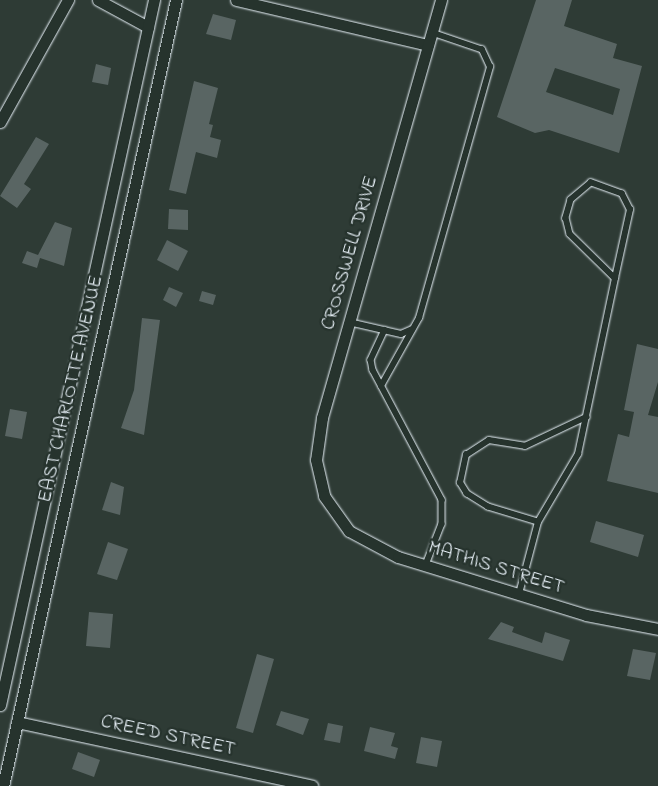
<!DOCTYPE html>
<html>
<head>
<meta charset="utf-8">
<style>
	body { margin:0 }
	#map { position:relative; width:658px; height:786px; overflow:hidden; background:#2e3b35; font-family:"Indie Flower",sans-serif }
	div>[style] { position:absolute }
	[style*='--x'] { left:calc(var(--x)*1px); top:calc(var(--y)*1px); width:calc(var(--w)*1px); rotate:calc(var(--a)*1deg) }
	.building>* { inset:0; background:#596563 }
	.roads { filter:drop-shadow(0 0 1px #e8f1f8) drop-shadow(0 0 1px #e8f1f8) }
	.service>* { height:5.5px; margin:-2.75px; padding:0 2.75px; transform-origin:2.75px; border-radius:2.75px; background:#26332d }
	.minor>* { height:11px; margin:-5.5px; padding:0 5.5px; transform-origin:5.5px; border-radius:5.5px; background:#26332d }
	span { translate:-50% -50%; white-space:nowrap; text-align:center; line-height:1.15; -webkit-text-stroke:5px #26332d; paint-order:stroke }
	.street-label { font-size:20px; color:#e8f1f8 }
</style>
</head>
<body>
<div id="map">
	<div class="building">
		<i style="clip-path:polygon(evenodd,536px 0,572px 0,564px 26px,617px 44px,613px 58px,642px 66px,619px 153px,549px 130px,535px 133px,497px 117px,536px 0,555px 68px,620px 89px,613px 115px,546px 92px,555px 68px)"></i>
		<i style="clip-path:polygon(213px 14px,236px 20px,231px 40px,206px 34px)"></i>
		<i style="clip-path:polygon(96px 64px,111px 68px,108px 85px,92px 82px)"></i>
		<i style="clip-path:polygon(194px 81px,218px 88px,209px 124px,213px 125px,210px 137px,221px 140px,217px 158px,196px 152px,186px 194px,169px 190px)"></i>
		<i style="clip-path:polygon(36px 137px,49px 144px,24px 184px,31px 189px,17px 208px,0 196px)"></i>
		<i style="clip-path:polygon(169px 209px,188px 210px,188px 230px,168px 229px)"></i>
		<i style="clip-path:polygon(55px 222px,72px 228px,64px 266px,40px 258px,37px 268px,22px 263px,27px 251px,38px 255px)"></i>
		<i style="clip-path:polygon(167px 240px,188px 251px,178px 271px,157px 260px)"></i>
		<i style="clip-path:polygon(169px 287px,183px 293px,176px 307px,163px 300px)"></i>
		<i style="clip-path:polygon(202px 291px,216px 295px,213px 305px,199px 301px)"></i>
		<i style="clip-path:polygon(142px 318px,160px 320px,144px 435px,121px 428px,134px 390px)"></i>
		<i style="clip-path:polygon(637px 344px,658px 349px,658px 382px,648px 415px,658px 417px,658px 493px,607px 481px,618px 434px,629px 437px,634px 412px,624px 410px)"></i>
		<i style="clip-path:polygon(10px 409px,27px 412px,22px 439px,5px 436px)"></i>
		<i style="clip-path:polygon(111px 482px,124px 487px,120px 515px,102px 510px)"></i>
		<i style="clip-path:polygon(596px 521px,644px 535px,638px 557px,590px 542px)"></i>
		<i style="clip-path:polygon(108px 542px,128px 549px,117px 580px,97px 574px)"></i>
		<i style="clip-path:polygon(89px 612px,113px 614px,110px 648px,86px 646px)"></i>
		<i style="clip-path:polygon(501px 622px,514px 627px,512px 632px,542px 643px,545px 632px,570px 640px,563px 661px,488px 639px)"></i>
		<i style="clip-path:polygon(633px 649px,656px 653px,650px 680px,627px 676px)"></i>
		<i style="clip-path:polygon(257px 654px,274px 659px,253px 733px,236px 728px)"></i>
		<i style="clip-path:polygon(281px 711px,309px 719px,303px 735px,276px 725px)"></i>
		<i style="clip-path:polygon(328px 723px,343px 726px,340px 743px,324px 740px)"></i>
		<i style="clip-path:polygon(370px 727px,395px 733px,391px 746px,398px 748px,395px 759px,364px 751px)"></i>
		<i style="clip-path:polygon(421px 737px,442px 741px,437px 767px,416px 763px)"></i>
		<i style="clip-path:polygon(78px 752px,100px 760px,94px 777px,72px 769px)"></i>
	</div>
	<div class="roads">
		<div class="service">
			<i style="--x:349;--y:322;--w:53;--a:13"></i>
			<i style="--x:401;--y:334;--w:12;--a:-24"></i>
			<i style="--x:385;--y:330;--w:33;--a:115"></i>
			<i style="--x:371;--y:360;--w:10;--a:79"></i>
			<i style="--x:373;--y:370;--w:147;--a:62"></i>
			<i style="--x:442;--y:500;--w:24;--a:90"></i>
			<i style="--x:442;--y:524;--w:44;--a:111.3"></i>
			<i style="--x:381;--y:386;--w:78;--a:-60.8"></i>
			<i style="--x:419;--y:318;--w:261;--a:-74.2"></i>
			<i style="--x:490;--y:67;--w:19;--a:-115"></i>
			<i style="--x:482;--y:50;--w:53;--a:-161.2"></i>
			<i style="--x:538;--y:522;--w:52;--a:-163.3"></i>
			<i style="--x:488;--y:507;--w:25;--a:-148"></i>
			<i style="--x:467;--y:494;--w:13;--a:-122"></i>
			<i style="--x:460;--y:483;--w:29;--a:-78"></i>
			<i style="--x:466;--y:455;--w:27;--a:-33"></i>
			<i style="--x:489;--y:440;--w:36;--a:9"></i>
			<i style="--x:525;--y:446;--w:68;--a:-25.4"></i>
			<i style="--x:519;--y:594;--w:74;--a:-75.2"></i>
			<i style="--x:538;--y:522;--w:79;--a:-59.5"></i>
			<i style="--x:578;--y:454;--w:180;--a:-78.1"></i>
			<i style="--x:615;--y:278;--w:70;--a:-77.6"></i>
			<i style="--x:630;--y:210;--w:18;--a:-117"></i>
			<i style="--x:622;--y:194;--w:33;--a:-160"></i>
			<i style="--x:591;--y:183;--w:26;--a:140"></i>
			<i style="--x:571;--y:200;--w:19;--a:106"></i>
			<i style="--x:566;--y:218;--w:16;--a:76"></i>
			<i style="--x:570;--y:234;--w:63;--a:44.4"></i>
		</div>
		<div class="minor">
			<i style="--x:98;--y:0;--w:57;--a:28.4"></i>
			<i style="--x:236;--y:0;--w:197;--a:13.2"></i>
			<i style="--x:441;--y:0;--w:435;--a:105.9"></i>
			<i style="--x:322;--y:418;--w:42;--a:98.1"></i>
			<i style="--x:316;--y:460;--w:37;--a:77"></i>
			<i style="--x:324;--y:496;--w:43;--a:54.5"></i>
			<i style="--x:349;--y:531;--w:55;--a:28"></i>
			<i style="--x:398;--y:557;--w:197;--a:17.1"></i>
			<i style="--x:586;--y:615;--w:73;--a:11"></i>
			<i style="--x:0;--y:122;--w:140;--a:-60.9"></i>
			<i style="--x:0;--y:705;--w:722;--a:-77.68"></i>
			<i style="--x:17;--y:722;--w:302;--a:12.2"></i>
			<i style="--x:3;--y:786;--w:805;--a:-77.59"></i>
		</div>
	</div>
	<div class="street-label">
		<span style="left:350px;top:253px;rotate:-74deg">CROSSWELL DRIVE</span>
		<span style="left:71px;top:389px;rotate:-77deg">EAST CHARLOTTE AVENUE</span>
		<span style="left:496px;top:568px;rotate:17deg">MATHIS STREET</span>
		<span style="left:168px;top:736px;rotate:12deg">CREED STREET</span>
	</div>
</div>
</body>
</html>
